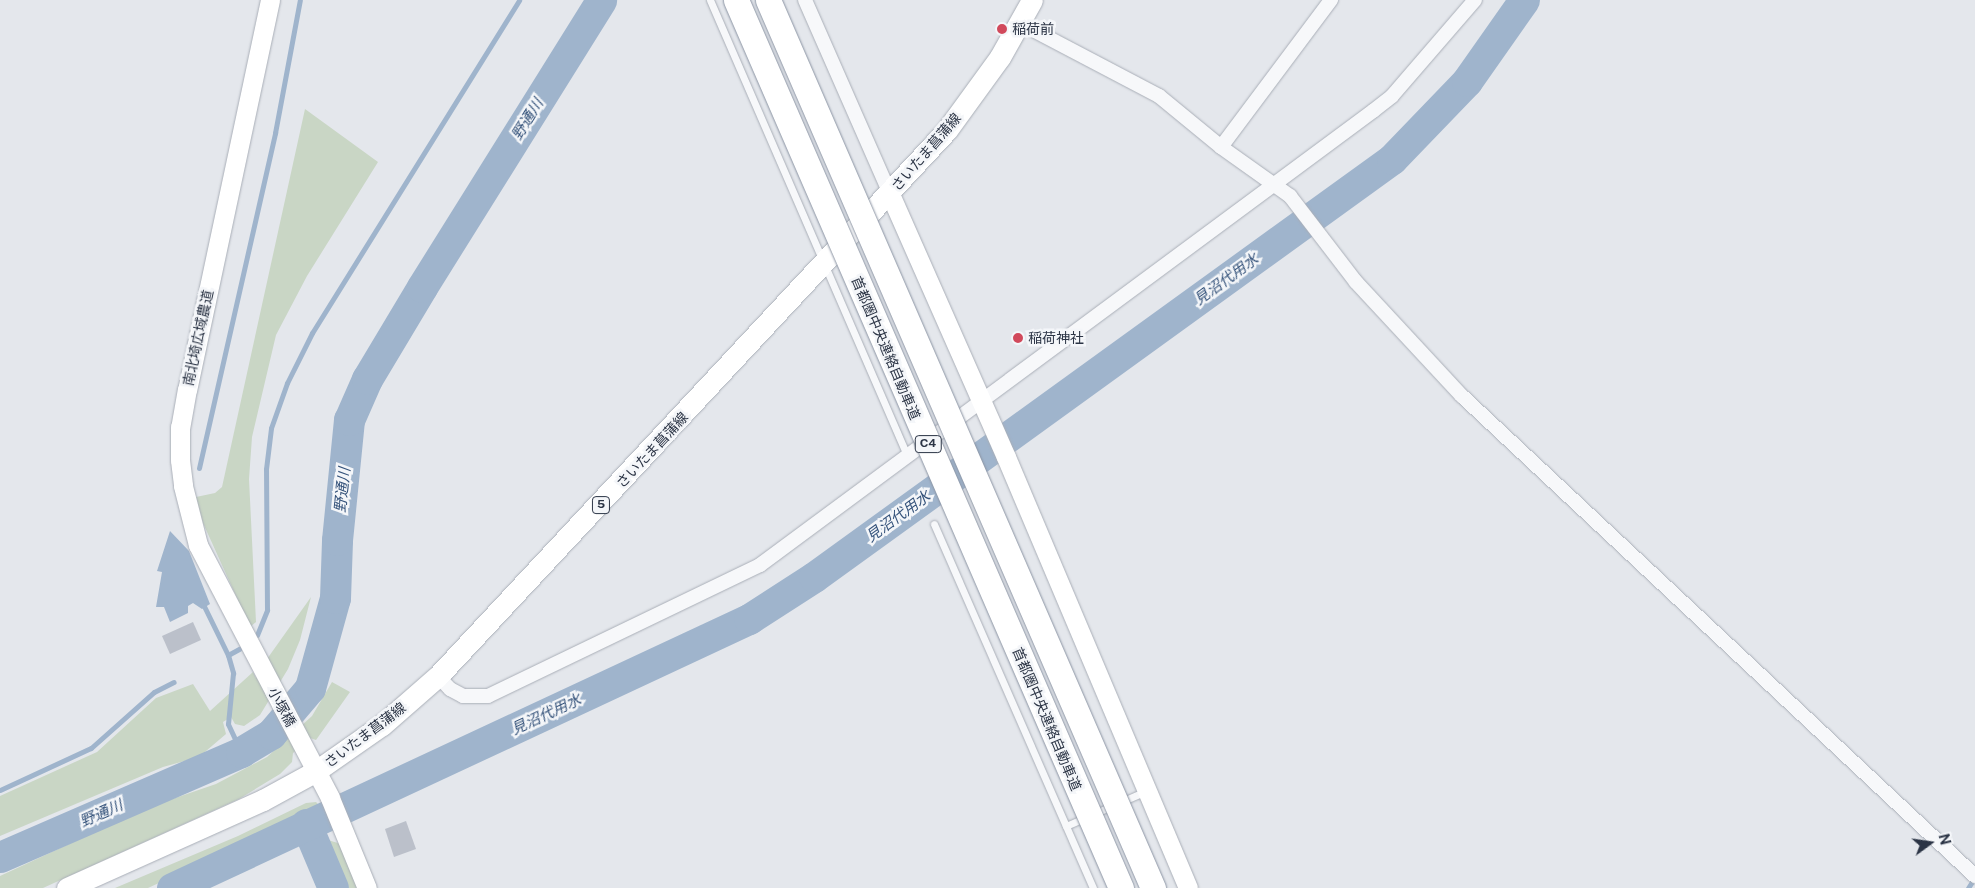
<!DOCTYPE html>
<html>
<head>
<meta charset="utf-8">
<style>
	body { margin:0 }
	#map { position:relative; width:1975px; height:888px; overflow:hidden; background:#e4e7ec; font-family:"Public Sans","Noto Sans JP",sans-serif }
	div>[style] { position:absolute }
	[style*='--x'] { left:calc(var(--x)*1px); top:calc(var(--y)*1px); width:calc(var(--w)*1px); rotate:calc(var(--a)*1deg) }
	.green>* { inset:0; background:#c9d6c5 }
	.water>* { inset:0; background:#9fb4cc }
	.stream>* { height:5px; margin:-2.5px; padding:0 2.5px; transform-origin:2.5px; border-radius:2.5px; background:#9fb4cc }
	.river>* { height:31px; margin:-15.5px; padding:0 15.5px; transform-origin:15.5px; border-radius:15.5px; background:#9fb4cc }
	.building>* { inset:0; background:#bbc0ca }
	.roads { filter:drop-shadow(0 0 1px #a9aeb7) drop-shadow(0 0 1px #a9aeb7) }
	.lane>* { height:7px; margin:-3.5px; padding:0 3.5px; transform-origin:3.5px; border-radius:3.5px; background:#f7f8fa }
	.street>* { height:14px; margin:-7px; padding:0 7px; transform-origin:7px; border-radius:7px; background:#f7f8fa }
	.secondary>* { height:19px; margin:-9.5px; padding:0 9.5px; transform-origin:9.5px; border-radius:9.5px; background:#fff }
	.primary>* { height:21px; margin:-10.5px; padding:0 10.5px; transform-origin:10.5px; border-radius:10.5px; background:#fff }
	.bridges { filter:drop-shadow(0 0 1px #8b94a3) drop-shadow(0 0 1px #8b94a3) }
	.highway-bridge>* { height:25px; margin:-12.5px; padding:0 12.5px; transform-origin:12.5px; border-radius:12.5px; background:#fff }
	.dots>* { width:14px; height:14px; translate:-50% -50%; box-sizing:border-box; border:2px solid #f4f6f9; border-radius:50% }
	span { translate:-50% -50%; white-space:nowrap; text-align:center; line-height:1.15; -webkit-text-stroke:5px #f4f6f9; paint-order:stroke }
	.shield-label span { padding:1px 4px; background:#f4f6f9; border:1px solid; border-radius:4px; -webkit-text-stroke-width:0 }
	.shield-label { font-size:12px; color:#2b3445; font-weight:700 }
	.poi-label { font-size:14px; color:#2b3445 }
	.left { translate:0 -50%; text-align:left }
	.street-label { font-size:14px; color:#2b3445 }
	.water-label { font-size:15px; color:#34527a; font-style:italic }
	.north { position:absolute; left:1905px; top:818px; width:50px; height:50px; -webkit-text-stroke:4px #f4f6f9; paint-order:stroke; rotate:76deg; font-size:14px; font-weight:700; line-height:20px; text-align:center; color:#2b3445 }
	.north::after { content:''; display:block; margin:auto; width:18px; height:22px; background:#2b3445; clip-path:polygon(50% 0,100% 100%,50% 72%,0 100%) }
</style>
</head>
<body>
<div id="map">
	<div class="green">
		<i style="clip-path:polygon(305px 109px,378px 162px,307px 276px,276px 335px,252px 437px,249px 479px,256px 622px,250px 627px,203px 523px,196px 497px,215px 493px,222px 487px)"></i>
		<i style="clip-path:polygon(311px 597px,300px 640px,288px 669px,260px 715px,244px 726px,235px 724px,231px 717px,223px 722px,226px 734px,199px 757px,163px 767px,0 836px,0 796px,97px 752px,156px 698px,193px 684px,210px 711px,253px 672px,256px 678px,271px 667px,267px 659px)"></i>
		<i style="clip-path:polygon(332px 682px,350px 692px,316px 740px,310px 738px,293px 753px,292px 762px,280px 774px,239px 799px,43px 888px,0 888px,0 876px,149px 807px,216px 784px,267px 757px,312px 716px)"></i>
		<i style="clip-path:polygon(316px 802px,322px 808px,148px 888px,115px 888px,238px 836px,306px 803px)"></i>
		<i style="clip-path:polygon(328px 840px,341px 844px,358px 888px,338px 888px,325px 856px,317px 852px,315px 858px,326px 888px,318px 888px,304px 850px)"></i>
	</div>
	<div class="water">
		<i style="clip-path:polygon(170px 531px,189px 551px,210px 604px,202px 609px,193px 603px,188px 606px,188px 613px,170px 622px,164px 607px,156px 607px,162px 572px,157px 571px)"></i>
	</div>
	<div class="stream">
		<i style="--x:199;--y:468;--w:344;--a:-77.2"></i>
		<i style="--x:275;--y:133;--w:135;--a:-79.4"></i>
		<i style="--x:202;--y:602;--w:59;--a:63.9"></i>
		<i style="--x:228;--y:655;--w:19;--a:74"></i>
		<i style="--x:233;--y:673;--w:51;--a:95.6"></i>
		<i style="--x:228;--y:724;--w:31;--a:65"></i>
		<i style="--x:257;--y:635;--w:27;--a:-68"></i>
		<i style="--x:267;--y:610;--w:141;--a:-90.4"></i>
		<i style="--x:266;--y:469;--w:41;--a:-83"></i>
		<i style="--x:271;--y:428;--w:48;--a:-70.4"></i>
		<i style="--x:287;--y:383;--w:56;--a:-63.4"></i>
		<i style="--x:312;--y:333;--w:392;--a:-58.1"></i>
		<i style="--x:228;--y:655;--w:13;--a:-29"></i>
		<i style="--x:0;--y:790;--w:100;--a:-24.8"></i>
		<i style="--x:91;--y:748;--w:84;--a:-41.6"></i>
		<i style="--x:154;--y:692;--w:22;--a:-27"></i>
		<i style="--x:1968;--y:888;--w:13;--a:-58"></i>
	</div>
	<div class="river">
		<i style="--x:306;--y:824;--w:69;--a:67.1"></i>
		<i style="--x:0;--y:857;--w:263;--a:-23.5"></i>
		<i style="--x:241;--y:752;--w:35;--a:-31"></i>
		<i style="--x:271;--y:734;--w:60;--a:-49.7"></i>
		<i style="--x:310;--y:688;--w:93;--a:-74.5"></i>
		<i style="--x:335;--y:598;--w:58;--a:-88"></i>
		<i style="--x:337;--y:540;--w:121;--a:-84.3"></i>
		<i style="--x:349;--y:420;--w:45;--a:-66.3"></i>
		<i style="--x:367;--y:379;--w:107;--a:-59.1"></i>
		<i style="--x:422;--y:287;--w:338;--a:-58"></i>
		<i style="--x:172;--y:888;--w:637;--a:-25"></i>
		<i style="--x:749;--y:619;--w:77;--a:-32.9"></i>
		<i style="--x:814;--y:577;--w:713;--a:-35.87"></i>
		<i style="--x:1392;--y:159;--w:108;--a:-46.1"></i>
		<i style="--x:1467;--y:81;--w:99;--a:-54.9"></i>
	</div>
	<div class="building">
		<i style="clip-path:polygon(193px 622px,201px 640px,170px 654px,162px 636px)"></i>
		<i style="clip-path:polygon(406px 821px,416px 849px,394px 857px,385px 829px)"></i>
	</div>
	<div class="roads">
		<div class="lane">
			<i style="--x:710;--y:0;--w:497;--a:66.6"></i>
			<i style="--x:934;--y:524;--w:397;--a:66.4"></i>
			<i style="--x:1066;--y:826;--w:87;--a:-23.6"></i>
		</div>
		<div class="street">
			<i style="--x:805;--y:0;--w:212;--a:66.3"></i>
			<i style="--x:1020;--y:23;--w:157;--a:27.7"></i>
			<i style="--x:1159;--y:96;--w:80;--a:39.4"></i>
			<i style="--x:1221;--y:147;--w:85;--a:35.4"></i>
			<i style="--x:1290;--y:196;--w:108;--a:52.5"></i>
			<i style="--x:1356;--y:282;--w:156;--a:47.1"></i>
			<i style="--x:1462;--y:396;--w:703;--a:43.1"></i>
			<i style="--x:1221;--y:147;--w:184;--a:-53.2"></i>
			<i style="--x:438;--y:676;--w:18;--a:47"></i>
			<i style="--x:450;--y:689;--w:15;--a:28"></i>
			<i style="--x:463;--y:696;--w:25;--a:0"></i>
			<i style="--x:488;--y:696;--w:302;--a:-25.7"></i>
			<i style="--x:760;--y:565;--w:763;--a:-36.52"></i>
			<i style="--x:1373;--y:111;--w:24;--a:-38"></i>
			<i style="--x:1392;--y:96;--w:127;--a:-49.2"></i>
		</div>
		<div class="secondary">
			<i style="--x:270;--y:0;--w:398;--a:102"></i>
			<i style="--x:187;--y:389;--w:39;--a:100"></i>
			<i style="--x:180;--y:427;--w:33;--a:90"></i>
			<i style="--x:180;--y:460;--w:26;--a:83"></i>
			<i style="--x:183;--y:486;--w:61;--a:75.7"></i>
			<i style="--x:198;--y:545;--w:285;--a:62.4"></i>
			<i style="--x:330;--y:798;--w:97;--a:67.7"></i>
			<i style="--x:890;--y:194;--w:287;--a:66.2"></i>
			<i style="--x:1006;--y:457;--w:468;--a:67.1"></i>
		</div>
		<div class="primary">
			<i style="--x:67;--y:888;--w:215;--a:-24.2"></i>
			<i style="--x:263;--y:800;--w:60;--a:-28.7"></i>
			<i style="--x:316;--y:771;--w:80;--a:-34.9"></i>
			<i style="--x:382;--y:725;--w:74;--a:-41.2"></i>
			<i style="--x:438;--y:676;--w:746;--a:-47.01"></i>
			<i style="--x:947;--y:130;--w:90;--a:-54"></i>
			<i style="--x:1000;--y:57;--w:65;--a:-60.7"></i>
		</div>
	</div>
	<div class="bridges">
		<div class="highway-bridge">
			<i style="--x:736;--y:0;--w:968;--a:66.56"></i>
			<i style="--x:768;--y:0;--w:968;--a:66.56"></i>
		</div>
	</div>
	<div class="dots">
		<i style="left:1002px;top:29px;background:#d1495b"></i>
		<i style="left:1018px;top:338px;background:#d1495b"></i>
	</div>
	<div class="shield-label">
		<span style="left:928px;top:444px">C4</span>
		<span style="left:601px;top:505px">5</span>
	</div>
	<div class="poi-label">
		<span class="left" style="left:1012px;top:29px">稲荷前</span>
		<span class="left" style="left:1028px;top:338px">稲荷神社</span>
	</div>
	<div class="street-label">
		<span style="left:926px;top:152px;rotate:-49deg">さいたま菖蒲線</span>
		<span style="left:198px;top:338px;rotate:-78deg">南北埼広域農道</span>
		<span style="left:886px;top:348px;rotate:67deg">首都圏中央連絡自動車道</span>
		<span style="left:652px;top:450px;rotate:-47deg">さいたま菖蒲線</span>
		<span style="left:282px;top:707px;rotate:62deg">小塚橋</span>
		<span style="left:1047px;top:719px;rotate:67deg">首都圏中央連絡自動車道</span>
		<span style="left:365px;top:735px;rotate:-37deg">さいたま菖蒲線</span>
	</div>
	<div class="water-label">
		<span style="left:527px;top:119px;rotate:-58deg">野通川</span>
		<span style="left:1226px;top:279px;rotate:-36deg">見沼代用水</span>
		<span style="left:342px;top:490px;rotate:-84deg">野通川</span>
		<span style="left:898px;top:516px;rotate:-36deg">見沼代用水</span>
		<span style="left:546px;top:714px;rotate:-25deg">見沼代用水</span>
		<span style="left:101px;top:813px;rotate:-24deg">野通川</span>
	</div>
	<div class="north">N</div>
</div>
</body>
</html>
